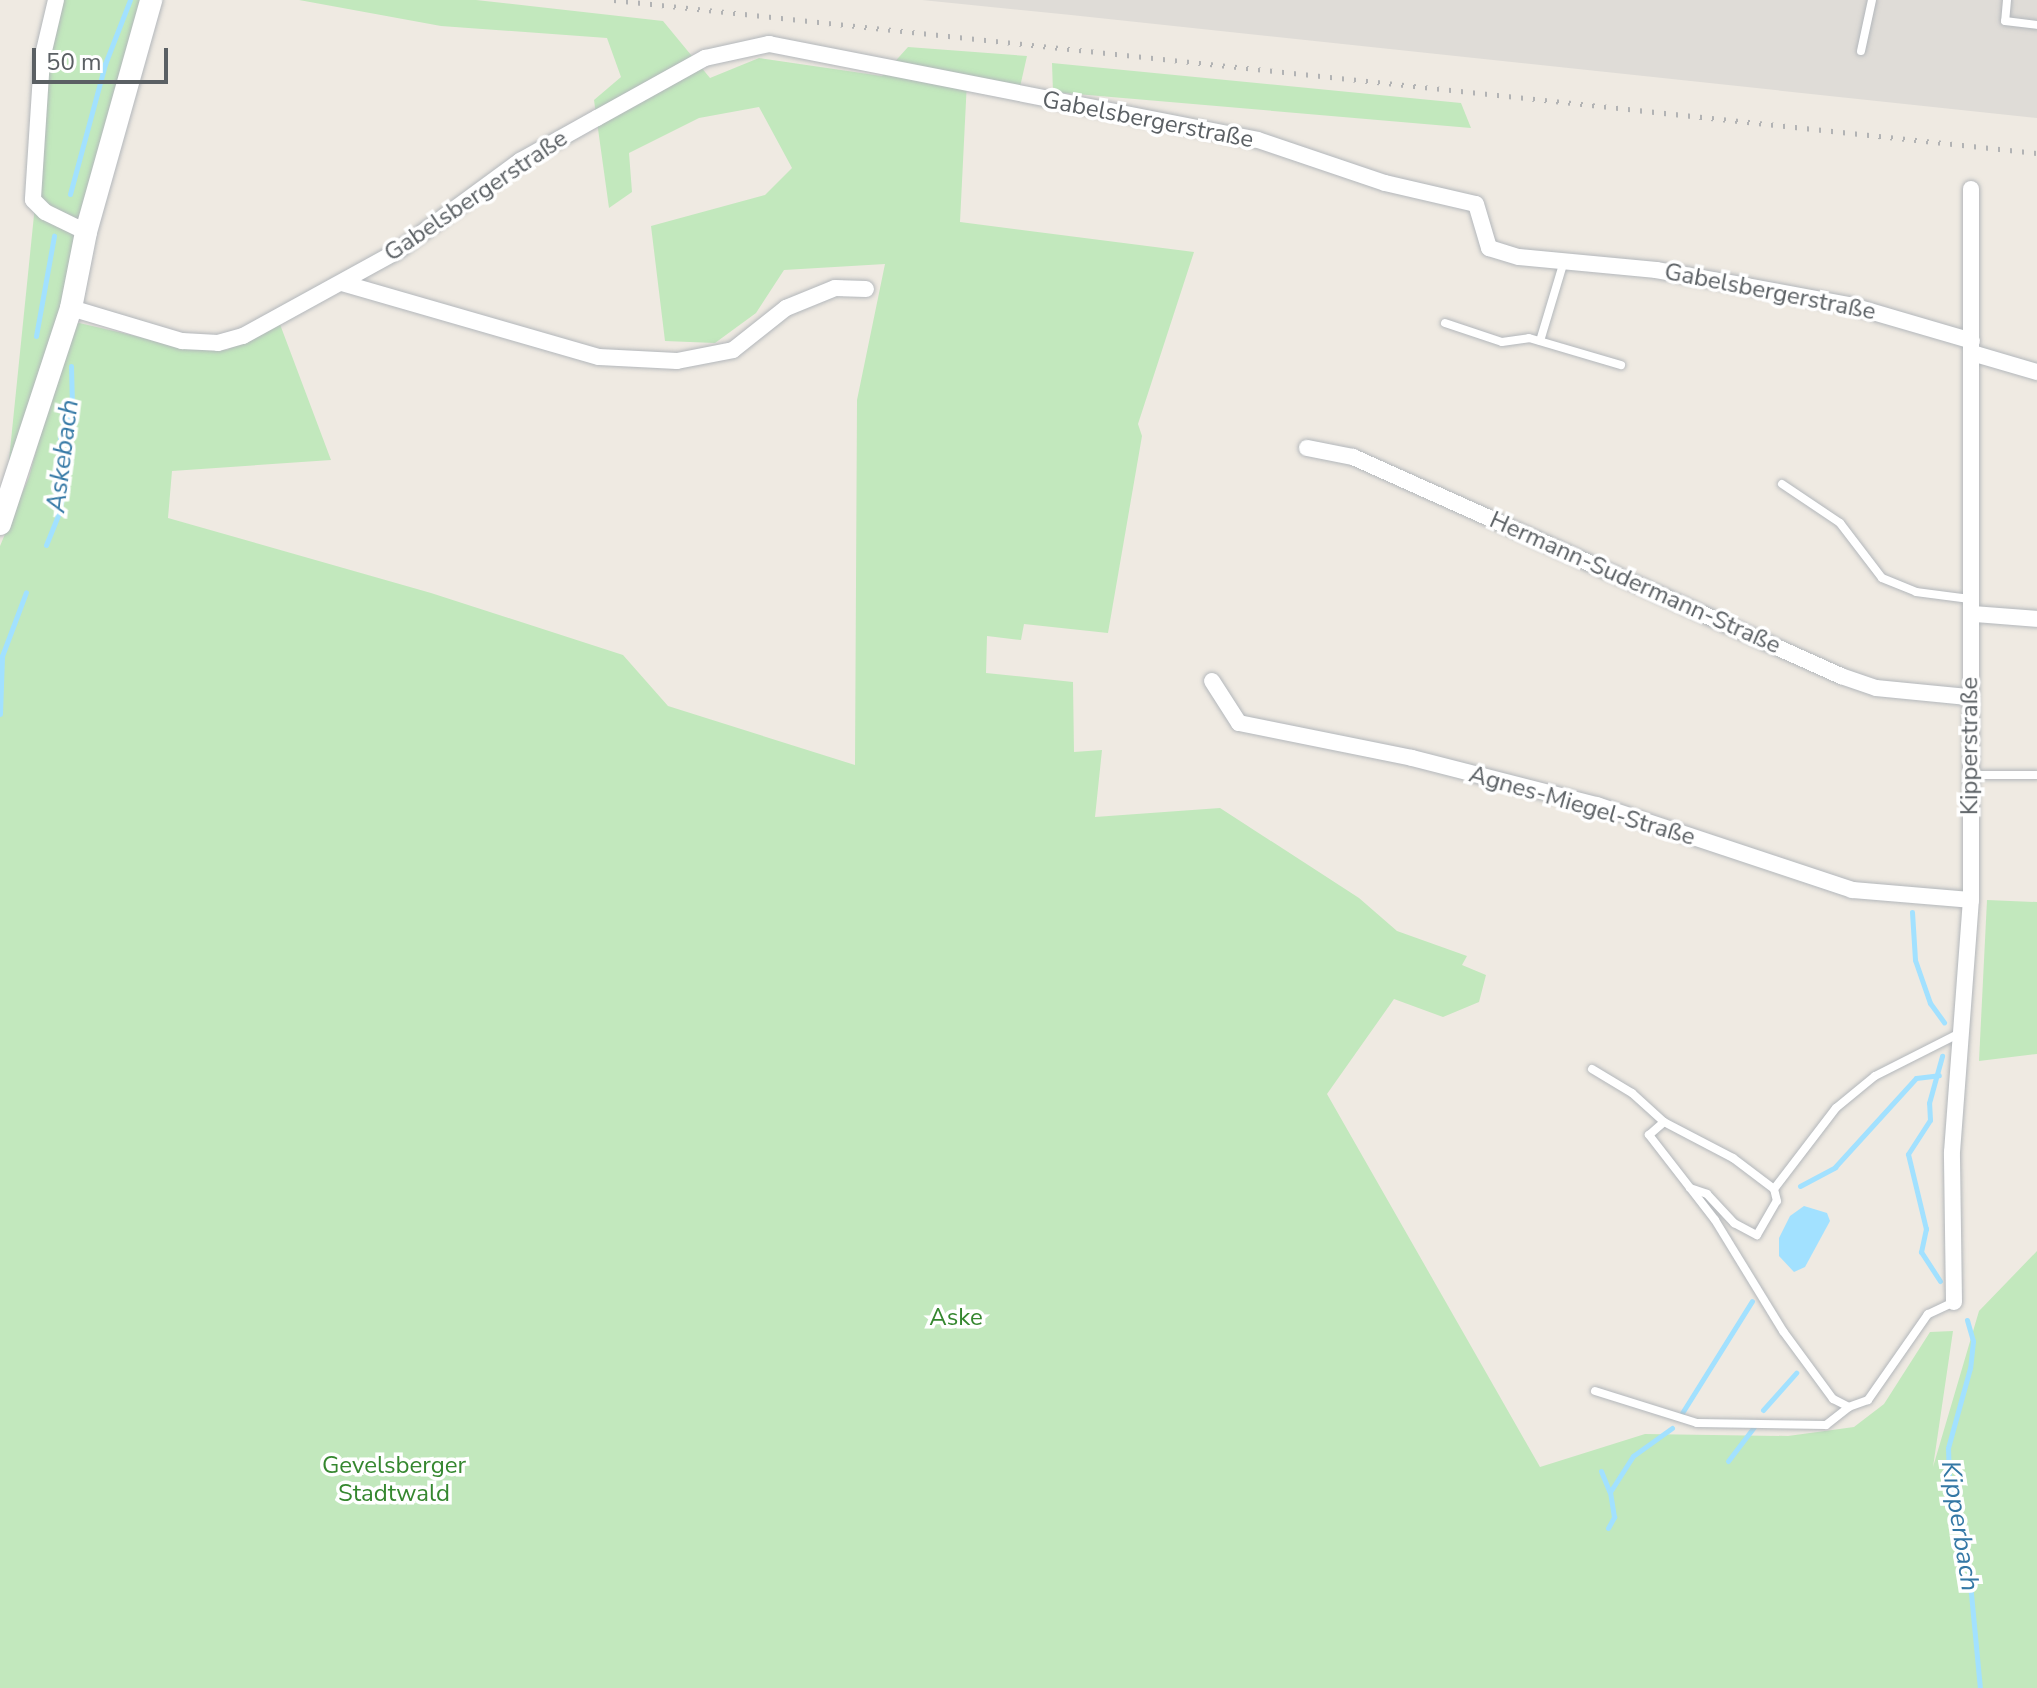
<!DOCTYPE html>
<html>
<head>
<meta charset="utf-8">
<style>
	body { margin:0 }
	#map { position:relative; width:2037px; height:1688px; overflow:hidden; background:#efeae2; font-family:"Nunito Sans",sans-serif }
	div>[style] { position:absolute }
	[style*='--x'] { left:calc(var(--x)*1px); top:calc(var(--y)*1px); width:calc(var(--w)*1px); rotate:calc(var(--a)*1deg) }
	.industrial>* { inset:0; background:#dfdcd7 }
	.green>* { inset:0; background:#c2e8bd }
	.water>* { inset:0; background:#a2e1ff }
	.stream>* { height:5px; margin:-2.5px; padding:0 2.5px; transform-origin:2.5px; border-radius:2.5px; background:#a2e1ff }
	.roads { filter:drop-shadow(0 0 2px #b3b7bb) drop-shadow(0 0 2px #b3b7bb) }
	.lane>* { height:8px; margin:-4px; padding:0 4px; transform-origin:4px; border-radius:4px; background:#fff }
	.street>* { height:16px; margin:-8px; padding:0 8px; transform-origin:8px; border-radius:8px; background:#fff }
	.secondary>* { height:22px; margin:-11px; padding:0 11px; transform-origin:11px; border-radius:11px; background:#fff }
	.rail>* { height:5px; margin-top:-2.5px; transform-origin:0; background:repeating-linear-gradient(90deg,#b2b3b4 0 2px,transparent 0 12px) }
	span { translate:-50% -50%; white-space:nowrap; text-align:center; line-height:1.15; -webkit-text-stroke:7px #fff; paint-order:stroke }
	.street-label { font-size:24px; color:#5b6064 }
	.park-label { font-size:24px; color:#35872f }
	.water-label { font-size:26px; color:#3478a5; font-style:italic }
	.scale { position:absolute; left:32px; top:48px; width:136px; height:36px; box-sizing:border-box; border:4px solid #5b6064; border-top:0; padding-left:10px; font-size:24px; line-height:28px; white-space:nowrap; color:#5b6064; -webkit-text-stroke:6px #fff; paint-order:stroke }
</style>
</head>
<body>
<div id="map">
	<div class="industrial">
		<i style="clip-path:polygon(922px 0,2037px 0,2037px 118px,1071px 15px)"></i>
	</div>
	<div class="green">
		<i style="clip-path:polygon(56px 0,151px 0,19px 467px,9px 460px)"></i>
		<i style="clip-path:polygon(299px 0,476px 0,663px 21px,710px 78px,759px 58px,882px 76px,908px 47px,1027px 56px,1020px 87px,967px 81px,960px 222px,1194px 252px,1138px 424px,1142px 436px,1108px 633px,1024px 624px,1021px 640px,987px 636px,986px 673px,1073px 682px,1074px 752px,1102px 750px,1095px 817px,1220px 808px,1359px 898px,1397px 931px,1467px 956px,1462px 965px,1486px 975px,1479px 1002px,1443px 1017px,1394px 999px,1327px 1094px,1540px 1467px,1645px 1434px,1788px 1436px,1854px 1427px,1884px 1404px,1930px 1332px,1953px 1331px,1933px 1467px,1979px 1311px,2037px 1251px,2037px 1688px,0 1688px,0 546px,29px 477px,68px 332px,75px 322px,183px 347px,227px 350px,278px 319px,331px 460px,172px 471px,168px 518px,431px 593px,623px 655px,668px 706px,855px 765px,857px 400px,885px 264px,784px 270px,756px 313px,715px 343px,665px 341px,651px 226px,765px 195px,792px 168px,759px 107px,699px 118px,629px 153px,632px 192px,609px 208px,594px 100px,621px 77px,607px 38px,441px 26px)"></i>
		<i style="clip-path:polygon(1052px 63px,1461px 103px,1471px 128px,1053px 92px)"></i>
		<i style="clip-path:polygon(1987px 900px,2037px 902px,2037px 1054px,1979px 1061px)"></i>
	</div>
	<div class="water">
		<i style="clip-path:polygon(1804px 1206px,1827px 1213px,1830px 1221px,1805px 1267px,1794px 1272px,1779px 1256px,1779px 1238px,1790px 1216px)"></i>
	</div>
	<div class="stream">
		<i style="--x:70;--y:194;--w:135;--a:-74.9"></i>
		<i style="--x:105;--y:64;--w:69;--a:-68.7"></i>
		<i style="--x:36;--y:336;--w:102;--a:-79.8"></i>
		<i style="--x:46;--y:545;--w:35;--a:-68"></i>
		<i style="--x:59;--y:513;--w:43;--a:-79.2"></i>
		<i style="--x:67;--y:471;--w:34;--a:-102"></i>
		<i style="--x:60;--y:438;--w:34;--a:-69"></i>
		<i style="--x:72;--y:406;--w:40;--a:-91.4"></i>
		<i style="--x:0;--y:714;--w:58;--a:-88"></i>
		<i style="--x:2;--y:656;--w:68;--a:-69.4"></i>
		<i style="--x:1912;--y:912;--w:48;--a:86.4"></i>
		<i style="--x:1915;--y:960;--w:46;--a:70.8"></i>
		<i style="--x:1930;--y:1003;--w:24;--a:54"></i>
		<i style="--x:1800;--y:1186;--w:40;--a:-28"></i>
		<i style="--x:1835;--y:1167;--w:120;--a:-47.7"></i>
		<i style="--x:1916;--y:1078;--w:23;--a:-7"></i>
		<i style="--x:1940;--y:1281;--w:35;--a:-123"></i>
		<i style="--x:1921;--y:1252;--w:24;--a:-78"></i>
		<i style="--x:1926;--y:1229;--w:77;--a:-103.5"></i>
		<i style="--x:1908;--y:1154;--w:40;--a:-57.1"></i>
		<i style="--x:1930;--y:1120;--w:17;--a:-93"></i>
		<i style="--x:1929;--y:1103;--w:49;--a:-74.5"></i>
		<i style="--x:1967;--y:1320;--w:22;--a:74"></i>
		<i style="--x:1973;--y:1341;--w:27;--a:96"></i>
		<i style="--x:1970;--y:1368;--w:83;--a:105.4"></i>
		<i style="--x:1948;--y:1448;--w:30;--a:88"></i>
		<i style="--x:1949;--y:1478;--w:54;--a:72.9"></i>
		<i style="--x:1965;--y:1530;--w:159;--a:84.6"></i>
		<i style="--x:1763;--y:1410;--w:50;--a:-48.3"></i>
		<i style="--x:1682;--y:1413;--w:132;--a:-58"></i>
		<i style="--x:1728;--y:1461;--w:43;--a:-52.6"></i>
		<i style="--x:1601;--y:1471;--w:22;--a:68"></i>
		<i style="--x:1608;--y:1528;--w:13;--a:-61"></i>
		<i style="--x:1614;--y:1517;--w:25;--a:-99"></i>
		<i style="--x:1610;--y:1492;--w:43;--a:-57.4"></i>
		<i style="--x:1633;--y:1456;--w:48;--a:-35.7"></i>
	</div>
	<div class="roads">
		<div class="lane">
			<i style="--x:2007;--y:0;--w:21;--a:95"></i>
			<i style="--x:2005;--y:21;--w:32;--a:7"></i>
			<i style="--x:1861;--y:51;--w:52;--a:-77.8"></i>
			<i style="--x:1445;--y:323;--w:60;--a:18.4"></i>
			<i style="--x:1502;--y:342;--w:27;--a:-8"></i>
			<i style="--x:1529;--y:338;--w:96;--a:16.4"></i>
			<i style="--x:1540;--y:341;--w:84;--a:-73.3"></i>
			<i style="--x:1782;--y:484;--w:70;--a:33.9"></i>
			<i style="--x:1840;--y:523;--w:69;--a:52.6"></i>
			<i style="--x:1882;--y:578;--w:37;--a:22"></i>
			<i style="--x:1916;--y:592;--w:54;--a:7.4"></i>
			<i style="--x:1968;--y:775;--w:69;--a:0"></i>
			<i style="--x:1592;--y:1069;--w:47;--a:31"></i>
			<i style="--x:1632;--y:1093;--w:43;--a:42.2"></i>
			<i style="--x:1690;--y:1188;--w:18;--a:19"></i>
			<i style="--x:1707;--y:1194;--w:40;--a:47"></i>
			<i style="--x:1734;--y:1223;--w:26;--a:28"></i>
			<i style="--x:1757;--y:1235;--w:39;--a:-60"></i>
			<i style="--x:1777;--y:1201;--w:12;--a:-104"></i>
			<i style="--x:1954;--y:1302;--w:29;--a:155"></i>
			<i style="--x:1928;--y:1314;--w:105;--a:124.9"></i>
			<i style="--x:1868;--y:1400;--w:20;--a:160"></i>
			<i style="--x:1849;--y:1407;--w:18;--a:-153"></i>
			<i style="--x:1833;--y:1399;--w:84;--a:-126.3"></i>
			<i style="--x:1783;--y:1331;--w:130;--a:-121.5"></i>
			<i style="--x:1715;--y:1220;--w:108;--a:-127.8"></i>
			<i style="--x:1649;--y:1135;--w:20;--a:-41"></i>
			<i style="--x:1664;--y:1122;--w:78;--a:27.6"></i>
			<i style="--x:1733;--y:1158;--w:51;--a:37.1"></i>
			<i style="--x:1774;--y:1189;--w:102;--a:-52.6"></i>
			<i style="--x:1836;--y:1108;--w:50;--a:-39.4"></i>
			<i style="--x:1875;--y:1076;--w:95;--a:-26.8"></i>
			<i style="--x:1595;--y:1391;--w:107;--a:17.4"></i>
			<i style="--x:1697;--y:1423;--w:129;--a:0.9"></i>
			<i style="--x:1826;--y:1425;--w:29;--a:-38"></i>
		</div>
		<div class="street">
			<i style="--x:56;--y:0;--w:61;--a:103.3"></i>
			<i style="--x:42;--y:59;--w:141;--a:93.7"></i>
			<i style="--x:33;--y:200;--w:17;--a:45"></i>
			<i style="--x:45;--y:212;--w:46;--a:26"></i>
			<i style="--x:342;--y:283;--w:267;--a:16.1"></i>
			<i style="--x:599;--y:357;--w:78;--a:2.9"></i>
			<i style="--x:677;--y:361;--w:57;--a:-11.1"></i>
			<i style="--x:733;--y:350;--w:68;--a:-38.4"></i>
			<i style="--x:786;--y:308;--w:53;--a:-22.2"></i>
			<i style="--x:835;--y:288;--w:31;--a:2"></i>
			<i style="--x:71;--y:308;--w:116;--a:16.6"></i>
			<i style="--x:182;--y:341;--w:36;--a:3"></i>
			<i style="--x:218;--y:343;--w:26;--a:-16"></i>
			<i style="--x:243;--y:336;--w:175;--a:-28.8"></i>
			<i style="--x:396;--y:252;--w:154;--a:-36.3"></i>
			<i style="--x:520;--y:161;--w:88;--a:-29.2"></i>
			<i style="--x:597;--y:118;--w:124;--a:-29.1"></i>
			<i style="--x:705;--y:58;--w:66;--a:-12.3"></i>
			<i style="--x:769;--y:44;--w:498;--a:11.1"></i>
			<i style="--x:1258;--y:140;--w:134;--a:18.7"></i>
			<i style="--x:1385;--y:183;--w:93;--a:13"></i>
			<i style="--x:1476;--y:204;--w:46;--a:73.5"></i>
			<i style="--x:1489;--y:248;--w:31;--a:17"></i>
			<i style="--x:1519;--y:257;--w:138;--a:5.4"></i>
			<i style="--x:1656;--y:270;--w:92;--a:10"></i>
			<i style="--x:1747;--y:286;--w:104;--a:10.6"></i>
			<i style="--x:1849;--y:305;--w:128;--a:16.3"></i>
			<i style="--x:1972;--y:353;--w:68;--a:16.3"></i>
			<i style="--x:1307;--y:448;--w:47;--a:11.1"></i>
			<i style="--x:1353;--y:457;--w:535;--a:24.17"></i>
			<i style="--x:1841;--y:676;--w:37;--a:19"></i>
			<i style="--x:1876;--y:688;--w:92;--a:5.6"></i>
			<i style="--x:1974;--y:614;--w:63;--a:4.5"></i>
			<i style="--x:1212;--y:681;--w:50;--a:57.3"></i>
			<i style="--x:1239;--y:723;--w:177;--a:11.4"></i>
			<i style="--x:1412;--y:758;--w:191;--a:14.3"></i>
			<i style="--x:1597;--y:805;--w:269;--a:18.4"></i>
			<i style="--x:1852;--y:890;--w:119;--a:4.8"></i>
			<i style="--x:1954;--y:1302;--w:150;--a:-90.8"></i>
			<i style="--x:1952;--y:1152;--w:253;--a:-85.7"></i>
			<i style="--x:1971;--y:900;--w:711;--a:-90"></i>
		</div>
		<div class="secondary">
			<i style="--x:0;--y:524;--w:227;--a:-71.8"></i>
			<i style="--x:71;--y:308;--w:77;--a:-78.8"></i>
			<i style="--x:86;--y:232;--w:241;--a:-74.3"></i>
		</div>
	</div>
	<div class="rail">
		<i style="--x:614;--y:0;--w:1431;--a:6.14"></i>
	</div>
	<div class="street-label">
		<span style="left:1148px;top:120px;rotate:11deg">Gabelsbergerstraße</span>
		<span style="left:476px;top:196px;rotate:-34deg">Gabelsbergerstraße</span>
		<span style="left:1770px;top:292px;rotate:11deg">Gabelsbergerstraße</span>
		<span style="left:1635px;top:583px;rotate:24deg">Hermann-Sudermann-Straße</span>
		<span style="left:1970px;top:746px;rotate:-90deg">Kipperstraße</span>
		<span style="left:1582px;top:806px;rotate:16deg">Agnes-Miegel-Straße</span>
	</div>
	<div class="park-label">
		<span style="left:956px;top:1318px">Aske</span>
		<span style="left:394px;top:1480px">Gevelsberger<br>Stadtwald</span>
	</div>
	<div class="water-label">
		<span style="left:63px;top:456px;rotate:-83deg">Askebach</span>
		<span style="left:1960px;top:1526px;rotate:81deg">Kipperbach</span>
	</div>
	<div class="scale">50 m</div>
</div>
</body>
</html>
